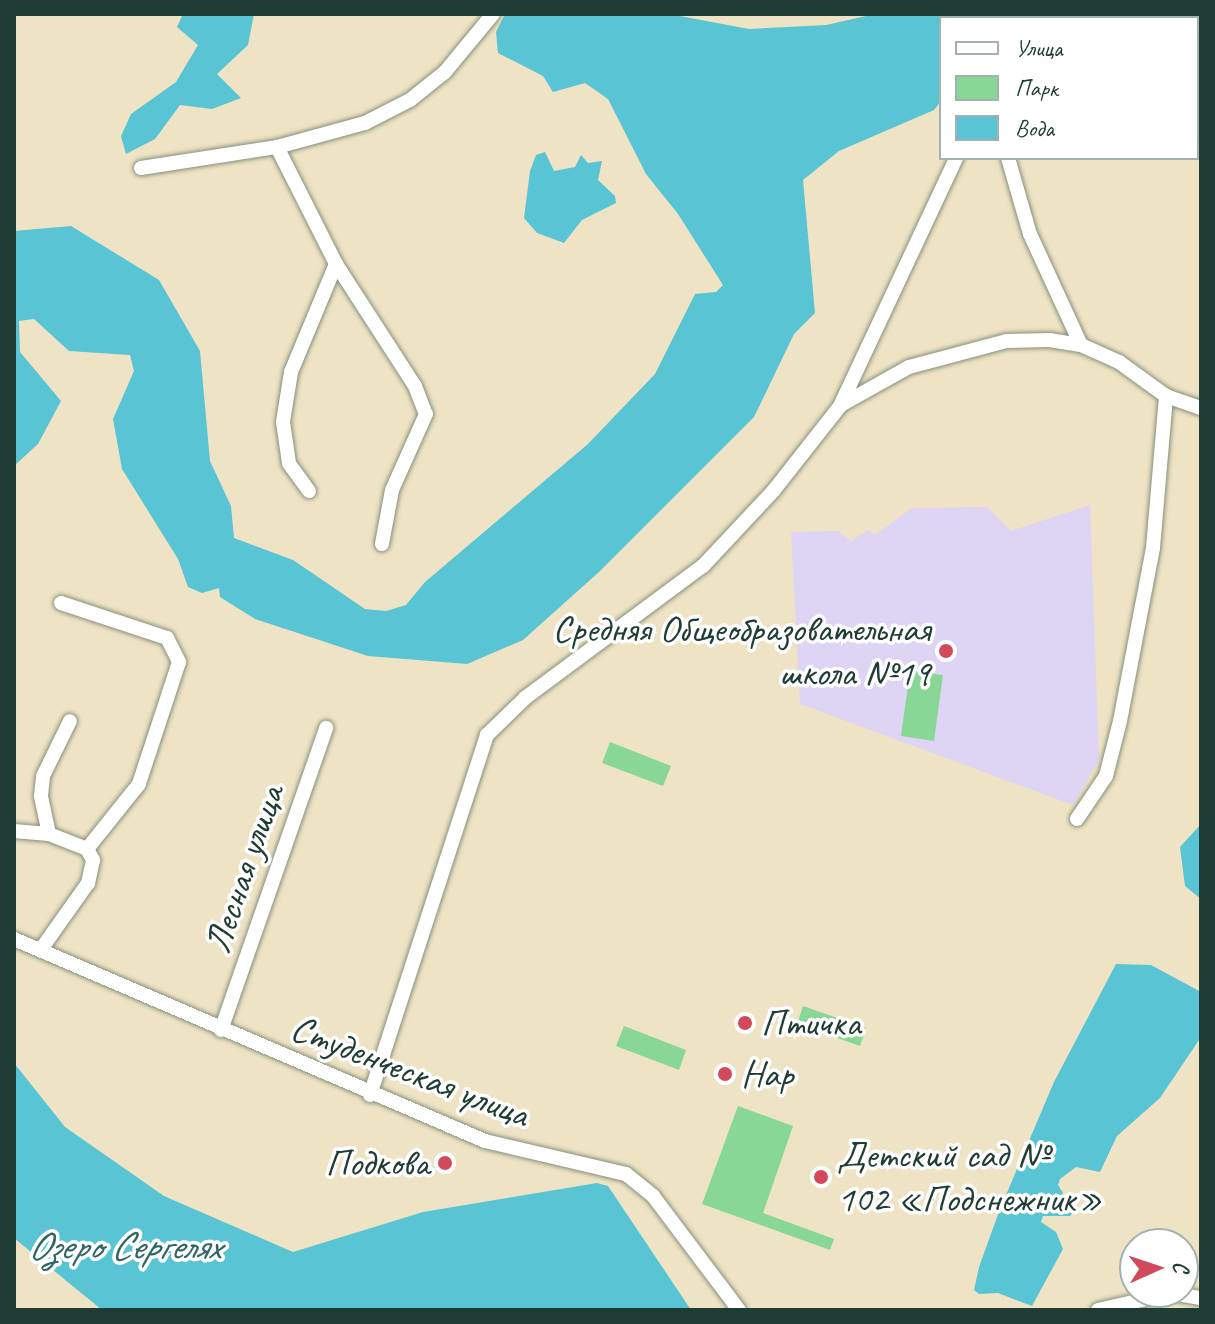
<!DOCTYPE html>
<html>
<head>
<meta charset="utf-8">
<style>
	body { margin:0 }
	#map { position:relative; width:1215px; height:1324px; overflow:hidden; background:#eee3c4; font-family:Caveat,sans-serif }
	div>[style] { position:absolute }
	[style*='--x'] { left:calc(var(--x)*1px); top:calc(var(--y)*1px); width:calc(var(--w)*1px); rotate:calc(var(--a)*1deg) }
	.built>* { inset:0; background:#ded5f5 }
	.green>* { inset:0; background:#88d796 }
	.water>* { inset:0; background:#59c4d3 }
	.roads { filter:drop-shadow(0 0 2px #86907c) drop-shadow(0 0 2px #86907c) }
	.minor>* { height:14px; margin:-7px; padding:0 7px; transform-origin:7px; border-radius:7px; background:#fff }
	.dots>* { width:22px; height:22px; translate:-50% -50%; box-sizing:border-box; border:4px solid #fff; border-radius:50% }
	span { translate:-50% -50%; white-space:nowrap; text-align:center; line-height:1.15; -webkit-text-stroke:7px #fff; paint-order:stroke }
	.poi-label { font-size:38px; color:#1f3d34 }
	.right { translate:-100% -50%; text-align:right }
	.left { translate:0 -50%; text-align:left }
	.street-label { font-size:38px; color:#1f3d34 }
	.water-label { font-size:40px; color:#306664; font-style:italic }
	.frame { position:absolute; inset:0; border:16px solid #1f3d34; pointer-events:none }
	.legend { position:absolute; left:939px; top:16px; width:260px; height:144px; box-sizing:border-box; background:#fff; border:2px solid #a5b1ae; margin:0; padding:10px 14px; list-style:none; font-size:24px; color:#1f3d34 }
	.legend li { display:flex; align-items:center; gap:16px; height:40px }
	.legend b { width:40px; border:2px solid #a5b1ae }
	.north { position:absolute; left:1119px; top:1228px; width:80px; height:80px; box-sizing:border-box; background:#fff; border:2px solid #a5b1ae; border-radius:50%; rotate:87deg; font-size:22px; font-weight:700; line-height:32px; text-align:center; color:#1f3d34 }
	.north::after { content:''; display:block; margin:auto; width:28px; height:36px; background:#d1495b; clip-path:polygon(50% 0,100% 100%,50% 72%,0 100%) }
</style>
</head>
<body>
<div id="map">
	<div class="built">
		<i style="clip-path:polygon(1090px 505px,1099px 759px,1073px 805px,800px 704px,791px 532px,838px 531px,851px 541px,868px 530px,875px 535px,912px 508px,987px 507px,1011px 531px)"></i>
	</div>
	<div class="green">
		<i style="clip-path:polygon(910px 671px,943px 675px,934px 741px,901px 736px)"></i>
		<i style="clip-path:polygon(610px 742px,671px 766px,663px 786px,602px 763px)"></i>
		<i style="clip-path:polygon(803px 1006px,866px 1028px,860px 1046px,797px 1024px)"></i>
		<i style="clip-path:polygon(624px 1026px,686px 1050px,679px 1070px,616px 1046px)"></i>
		<i style="clip-path:polygon(738px 1106px,793px 1126px,763px 1213px,834px 1239px,830px 1250px,702px 1204px)"></i>
	</div>
	<div class="water">
		<i style="clip-path:polygon(183px 14px,254px 14px,248px 45px,217px 74px,241px 98px,212px 109px,180px 105px,155px 139px,126px 154px,121px 136px,131px 114px,176px 82px,198px 45px,177px 27px)"></i>
		<i style="clip-path:polygon(505px 14px,669px 14px,749px 29px,826px 25px,875px 14px,956px 16px,941px 18px,941px 101px,934px 110px,839px 151px,803px 180px,815px 313px,794px 334px,754px 417px,599px 572px,523px 640px,467px 664px,368px 656px,255px 619px,220px 597px,219px 588px,202px 593px,188px 587px,178px 559px,122px 469px,113px 419px,134px 371px,130px 355px,69px 351px,34px 319px,19px 321px,20px 352px,61px 401px,38px 444px,14px 466px,14px 231px,71px 226px,159px 280px,200px 351px,210px 461px,231px 506px,234px 538px,293px 560px,365px 609px,386px 611px,406px 605px,425px 582px,588px 444px,655px 374px,695px 294px,716px 292px,723px 285px,678px 214px,646px 174px,608px 99px,585px 83px,553px 92px,543px 76px,498px 53px,496px 32px)"></i>
		<i style="clip-path:polygon(1068px 14px,1201px 14px,1201px 51px,1197px 51px,1197px 18px)"></i>
		<i style="clip-path:polygon(545px 152px,554px 171px,575px 167px,581px 155px,588px 163px,602px 161px,598px 180px,615px 196px,616px 203px,582px 220px,564px 243px,537px 233px,524px 218px,530px 171px,536px 155px)"></i>
		<i style="clip-path:polygon(1201px 824px,1201px 899px,1185px 886px,1180px 847px)"></i>
		<i style="clip-path:polygon(1116px 964px,1151px 965px,1201px 992px,1201px 1037px,1160px 1098px,1117px 1136px,1100px 1172px,1076px 1167px,1060px 1179px,1058px 1185px,1074px 1211px,1070px 1216px,1043px 1216px,1041px 1222px,1056px 1232px,1063px 1249px,1032px 1306px,998px 1293px,979px 1294px,974px 1290px,979px 1267px,1000px 1209px,1054px 1082px)"></i>
		<i style="clip-path:polygon(14px 1063px,65px 1127px,164px 1196px,293px 1252px,423px 1212px,597px 1183px,608px 1186px,691px 1310px,102px 1310px,14px 1238px)"></i>
	</div>
	<div class="roads">
		<div class="minor">
			<i style="--x:977;--y:14;--w:4;--a:76"></i>
			<i style="--x:277;--y:147;--w:131;--a:63.2"></i>
			<i style="--x:336;--y:264;--w:145;--a:57.1"></i>
			<i style="--x:415;--y:386;--w:30;--a:69"></i>
			<i style="--x:426;--y:414;--w:83;--a:114.1"></i>
			<i style="--x:392;--y:490;--w:55;--a:100.5"></i>
			<i style="--x:1008;--y:158;--w:79;--a:73.9"></i>
			<i style="--x:1030;--y:234;--w:122;--a:65.3"></i>
			<i style="--x:141;--y:168;--w:138;--a:-8.8"></i>
			<i style="--x:277;--y:147;--w:91;--a:-15.3"></i>
			<i style="--x:365;--y:123;--w:51;--a:-27.1"></i>
			<i style="--x:410;--y:100;--w:45;--a:-38.7"></i>
			<i style="--x:445;--y:72;--w:75;--a:-50.4"></i>
			<i style="--x:841;--y:404;--w:272;--a:-64.9"></i>
			<i style="--x:309;--y:491;--w:34;--a:-126"></i>
			<i style="--x:289;--y:463;--w:41;--a:-98.3"></i>
			<i style="--x:283;--y:422;--w:51;--a:-80.9"></i>
			<i style="--x:291;--y:372;--w:117;--a:-67.4"></i>
			<i style="--x:61;--y:603;--w:112;--a:18.3"></i>
			<i style="--x:167;--y:638;--w:27;--a:63"></i>
			<i style="--x:179;--y:662;--w:128;--a:108.2"></i>
			<i style="--x:139;--y:784;--w:83;--a:128.7"></i>
			<i style="--x:1077;--y:819;--w:52;--a:-56"></i>
			<i style="--x:1106;--y:776;--w:57;--a:-75.7"></i>
			<i style="--x:1120;--y:721;--w:176;--a:-79.2"></i>
			<i style="--x:1153;--y:548;--w:153;--a:-85.1"></i>
			<i style="--x:14;--y:831;--w:35;--a:5"></i>
			<i style="--x:49;--y:834;--w:41;--a:21.5"></i>
			<i style="--x:87;--y:849;--w:13;--a:61"></i>
			<i style="--x:93;--y:860;--w:24;--a:102"></i>
			<i style="--x:88;--y:883;--w:80;--a:125.3"></i>
			<i style="--x:49;--y:834;--w:39;--a:-102"></i>
			<i style="--x:41;--y:796;--w:20;--a:-84"></i>
			<i style="--x:43;--y:776;--w:61;--a:-63.9"></i>
			<i style="--x:14;--y:939;--w:512;--a:23.21"></i>
			<i style="--x:485;--y:1141;--w:145;--a:13.2"></i>
			<i style="--x:626;--y:1174;--w:35;--a:39"></i>
			<i style="--x:653;--y:1196;--w:143;--a:53"></i>
			<i style="--x:221;--y:1030;--w:320;--a:-70.8"></i>
			<i style="--x:370;--y:1095;--w:379;--a:-72"></i>
			<i style="--x:487;--y:735;--w:53;--a:-44.2"></i>
			<i style="--x:525;--y:698;--w:222;--a:-36.6"></i>
			<i style="--x:703;--y:566;--w:104;--a:-46.9"></i>
			<i style="--x:774;--y:490;--w:108;--a:-51.8"></i>
			<i style="--x:841;--y:405;--w:78;--a:-29.2"></i>
			<i style="--x:909;--y:367;--w:101;--a:-14.9"></i>
			<i style="--x:1007;--y:341;--w:42;--a:-1.4"></i>
			<i style="--x:1049;--y:340;--w:32;--a:9"></i>
			<i style="--x:1081;--y:345;--w:42;--a:24.1"></i>
			<i style="--x:1119;--y:362;--w:58;--a:35.9"></i>
			<i style="--x:1166;--y:396;--w:37;--a:19"></i>
			<i style="--x:1098;--y:1310;--w:76;--a:-12.9"></i>
			<i style="--x:1172;--y:1293;--w:29;--a:10"></i>
		</div>
	</div>
	<div class="dots">
		<i style="left:946px;top:651px;background:#d1495b"></i>
		<i style="left:745px;top:1023px;background:#d1495b"></i>
		<i style="left:725px;top:1074px;background:#d1495b"></i>
		<i style="left:445px;top:1163px;background:#d1495b"></i>
		<i style="left:821px;top:1177px;background:#d1495b"></i>
	</div>
	<div class="poi-label">
		<span class="right" style="left:930px;top:651px">Средняя Общеобразовательная<br>школа №19</span>
		<span class="left" style="left:761px;top:1023px">Птичка</span>
		<span class="left" style="left:741px;top:1074px">Нар</span>
		<span class="left" style="left:837px;top:1177px">Детский сад №<br>102 «Подснежник»</span>
		<span class="right" style="left:429px;top:1163px">Подкова</span>
	</div>
	<div class="street-label">
		<span style="left:244px;top:869px;rotate:-71deg">Лесная улица</span>
		<span style="left:410px;top:1071px;rotate:21deg">Студенческая улица</span>
	</div>
	<div class="water-label">
		<span style="left:124px;top:1246px">Озеро Сергелях</span>
	</div>
	<div class="frame"></div>
	<ul class="legend">
	<li><b style="height:10px;background:#fff"></b>Улица</li>
	<li><b style="height:22px;background:#88d796"></b>Парк</li>
	<li><b style="height:22px;background:#59c4d3"></b>Вода</li>
	</ul>
	<div class="north">С</div>
</div>
</body>
</html>
